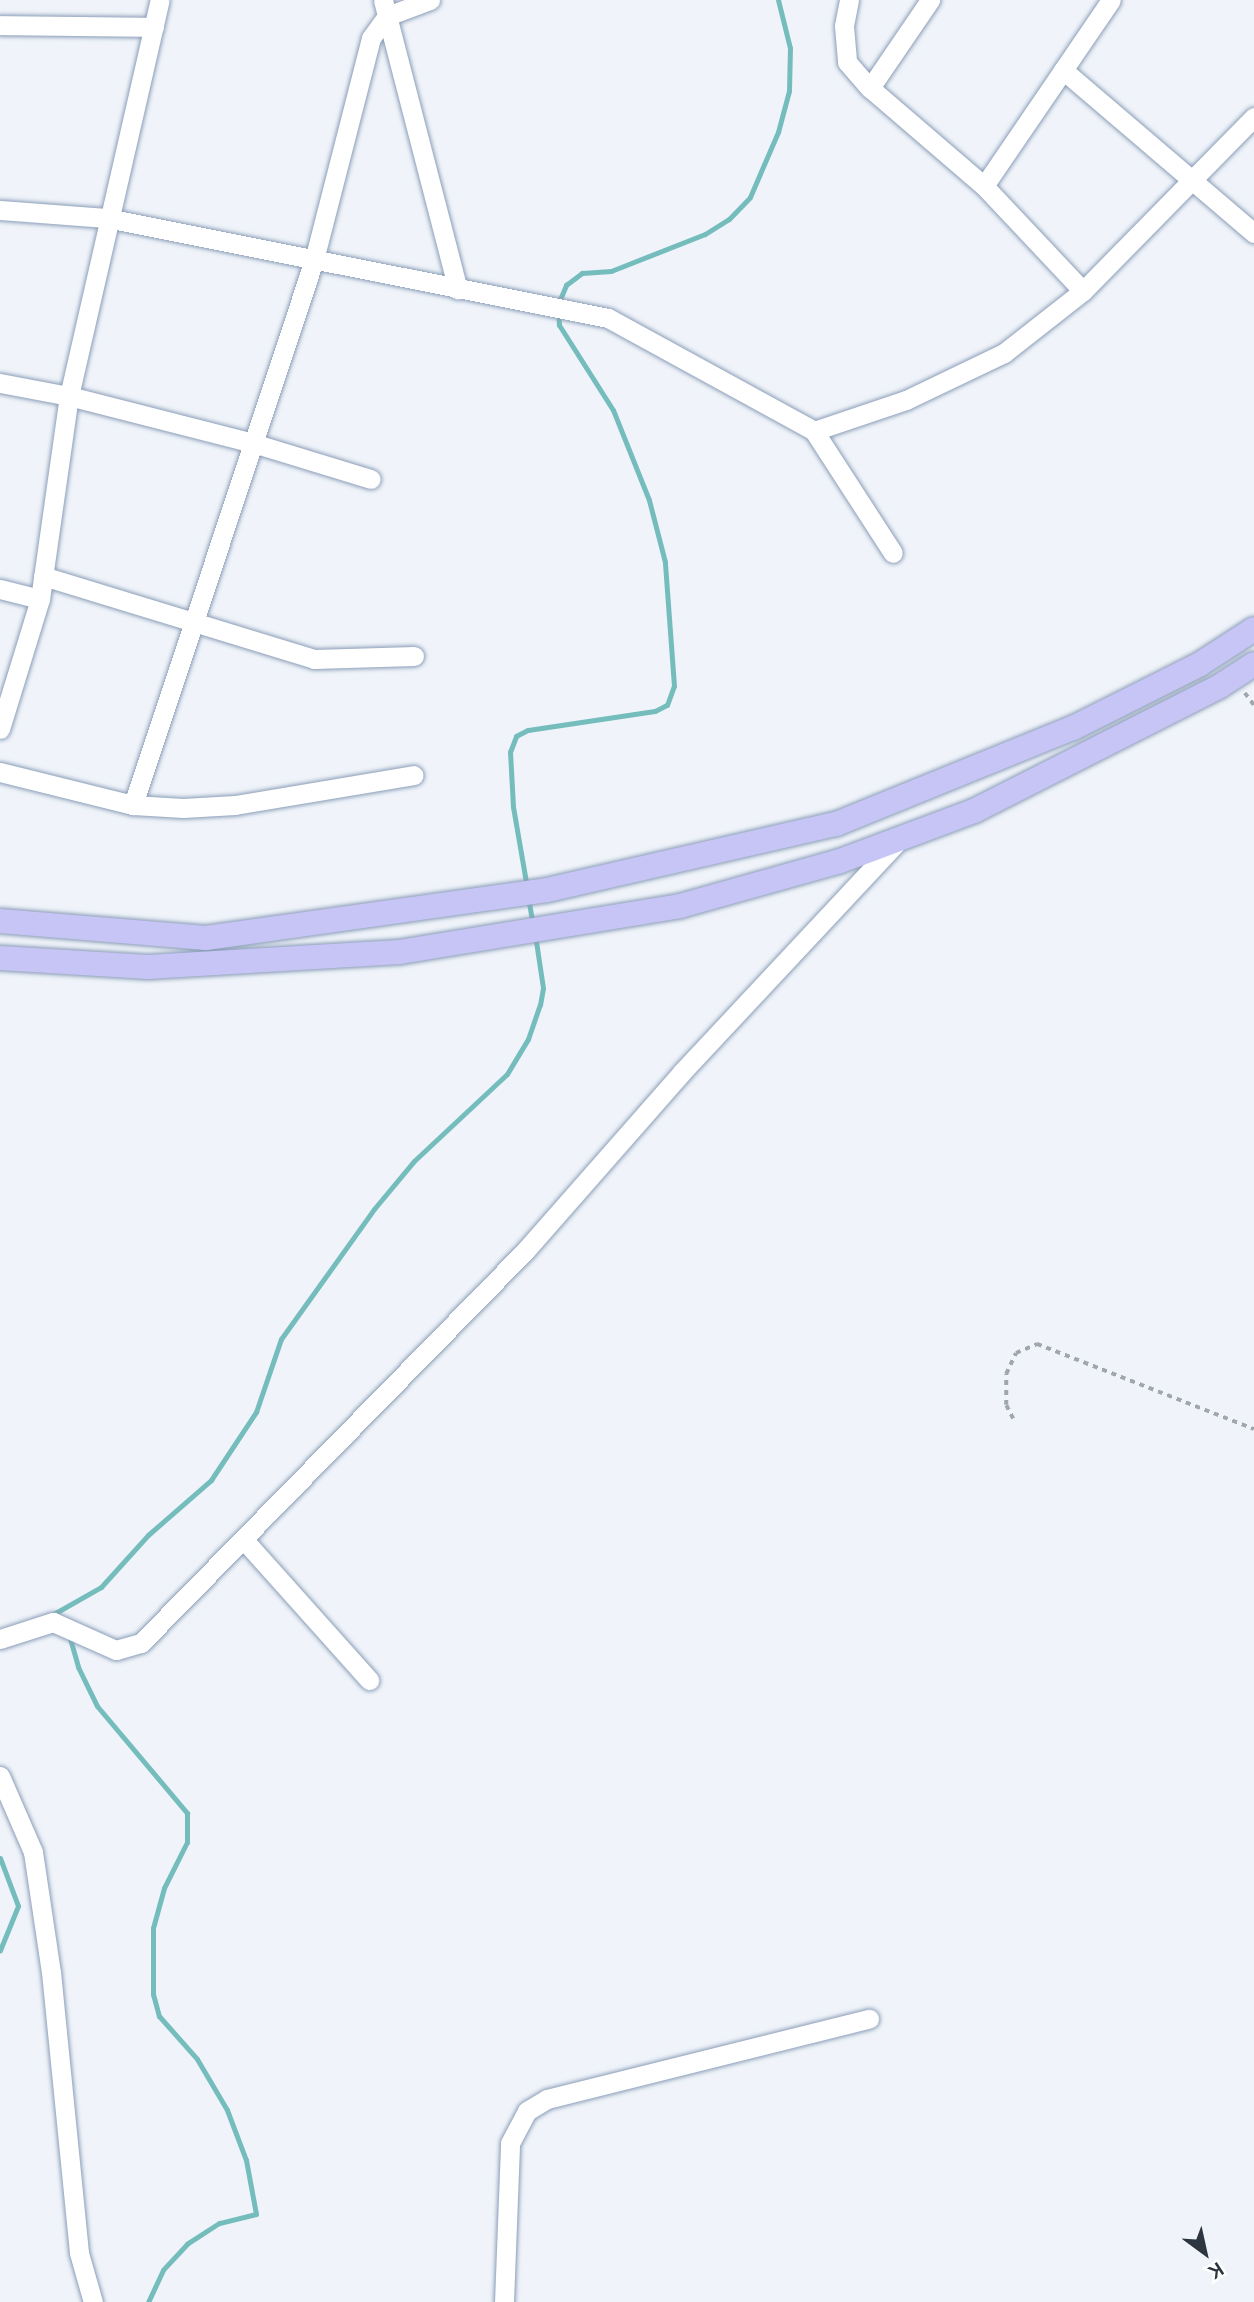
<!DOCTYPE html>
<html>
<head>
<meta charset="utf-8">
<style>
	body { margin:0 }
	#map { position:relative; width:1254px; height:2302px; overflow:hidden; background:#f0f4fa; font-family:Lato,sans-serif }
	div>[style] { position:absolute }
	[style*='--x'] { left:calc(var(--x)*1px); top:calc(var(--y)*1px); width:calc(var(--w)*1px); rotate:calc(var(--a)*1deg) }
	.stream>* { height:5px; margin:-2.5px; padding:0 2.5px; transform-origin:2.5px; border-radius:2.5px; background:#75bdbd }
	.path>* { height:3.5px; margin-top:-1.75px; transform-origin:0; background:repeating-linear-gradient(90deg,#a0a6ae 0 5px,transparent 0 10px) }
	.roads { filter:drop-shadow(0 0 2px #8b9eb8) drop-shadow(0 0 2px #8b9eb8) }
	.minor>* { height:19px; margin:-9.5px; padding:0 9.5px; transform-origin:9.5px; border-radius:9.5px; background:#fff }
	.major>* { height:24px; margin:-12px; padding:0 12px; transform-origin:12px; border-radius:12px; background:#c7c5f5 }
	span { translate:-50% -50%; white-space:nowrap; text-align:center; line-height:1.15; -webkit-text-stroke:5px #fff; paint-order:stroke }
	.north { position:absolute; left:1170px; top:2218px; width:70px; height:70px; -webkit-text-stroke:5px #fff; paint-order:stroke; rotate:147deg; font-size:19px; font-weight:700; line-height:28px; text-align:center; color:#2d3540 }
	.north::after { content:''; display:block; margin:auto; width:24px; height:32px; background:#2d3540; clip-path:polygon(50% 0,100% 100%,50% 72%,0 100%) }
</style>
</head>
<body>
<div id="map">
	<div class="stream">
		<i style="--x:526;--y:882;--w:76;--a:-99.8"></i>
		<i style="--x:513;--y:807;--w:55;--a:-93.1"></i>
		<i style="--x:510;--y:752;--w:17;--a:-69"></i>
		<i style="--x:516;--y:736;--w:13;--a:-27"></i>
		<i style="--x:528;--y:730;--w:128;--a:-8.5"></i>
		<i style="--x:655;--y:711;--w:13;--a:-27"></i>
		<i style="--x:667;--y:705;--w:20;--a:-70"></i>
		<i style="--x:674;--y:686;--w:124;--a:-94.2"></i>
		<i style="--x:665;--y:562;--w:64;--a:-104.5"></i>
		<i style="--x:649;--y:500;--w:97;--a:-111.8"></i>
		<i style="--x:613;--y:410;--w:101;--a:-122.4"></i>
		<i style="--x:559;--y:325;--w:21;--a:-93"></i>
		<i style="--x:558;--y:304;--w:21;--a:-67"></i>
		<i style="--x:566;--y:285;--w:20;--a:-37"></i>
		<i style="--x:582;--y:273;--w:29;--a:-4"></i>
		<i style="--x:611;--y:271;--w:101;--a:-21.5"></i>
		<i style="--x:705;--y:234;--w:28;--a:-32"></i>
		<i style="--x:729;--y:219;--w:30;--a:-46"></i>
		<i style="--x:750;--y:197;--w:71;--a:-66.7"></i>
		<i style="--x:778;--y:132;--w:42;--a:-75"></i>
		<i style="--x:789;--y:91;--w:43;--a:-88.7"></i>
		<i style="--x:790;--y:48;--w:49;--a:-104"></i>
		<i style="--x:529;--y:903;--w:17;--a:80"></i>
		<i style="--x:50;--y:1616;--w:59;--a:-29.6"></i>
		<i style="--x:101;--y:1587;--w:70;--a:-47.9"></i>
		<i style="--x:148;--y:1535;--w:84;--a:-41.1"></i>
		<i style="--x:211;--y:1480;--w:82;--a:-56.5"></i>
		<i style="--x:256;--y:1412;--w:77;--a:-71.1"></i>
		<i style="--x:281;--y:1339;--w:160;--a:-54.4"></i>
		<i style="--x:374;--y:1209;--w:62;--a:-50.2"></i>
		<i style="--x:414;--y:1161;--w:127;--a:-43.1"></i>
		<i style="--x:507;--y:1074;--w:41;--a:-59"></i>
		<i style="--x:528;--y:1039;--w:36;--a:-71"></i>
		<i style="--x:540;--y:1005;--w:17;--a:-80"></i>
		<i style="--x:543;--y:988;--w:48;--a:-98.5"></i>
		<i style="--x:69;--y:1635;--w:33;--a:74"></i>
		<i style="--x:78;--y:1667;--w:43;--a:64"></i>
		<i style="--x:97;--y:1706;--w:140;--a:49.9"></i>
		<i style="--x:187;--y:1813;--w:29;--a:90"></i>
		<i style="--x:187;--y:1842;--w:51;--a:116.6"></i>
		<i style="--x:164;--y:1888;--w:41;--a:105.4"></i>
		<i style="--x:153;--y:1928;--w:66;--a:90"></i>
		<i style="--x:153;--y:1994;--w:23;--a:75"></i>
		<i style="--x:159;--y:2016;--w:57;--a:48.5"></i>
		<i style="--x:197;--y:2059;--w:59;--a:59.5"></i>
		<i style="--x:227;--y:2110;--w:53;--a:69.2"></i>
		<i style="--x:246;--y:2160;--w:55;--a:79.5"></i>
		<i style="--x:256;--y:2214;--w:38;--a:166"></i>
		<i style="--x:219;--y:2223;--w:38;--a:147"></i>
		<i style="--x:187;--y:2244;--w:35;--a:133"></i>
		<i style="--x:163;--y:2270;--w:35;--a:115"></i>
		<i style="--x:0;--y:1858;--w:51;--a:69.4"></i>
		<i style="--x:18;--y:1906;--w:48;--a:112.2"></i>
	</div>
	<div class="path">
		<i style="--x:1245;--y:693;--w:15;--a:53"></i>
		<i style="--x:1013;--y:1419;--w:16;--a:-117"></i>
		<i style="--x:1006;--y:1405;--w:31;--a:-90"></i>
		<i style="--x:1006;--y:1374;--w:23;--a:-65"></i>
		<i style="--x:1016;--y:1353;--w:23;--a:-23"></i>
		<i style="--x:1037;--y:1344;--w:233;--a:21.4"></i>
	</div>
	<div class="roads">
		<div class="minor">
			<i style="--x:383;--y:0;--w:299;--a:75.5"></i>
			<i style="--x:849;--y:0;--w:26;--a:101"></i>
			<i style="--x:844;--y:26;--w:36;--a:85"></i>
			<i style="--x:847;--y:62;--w:35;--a:49"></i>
			<i style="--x:870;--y:88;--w:150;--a:40.7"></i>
			<i style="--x:984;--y:186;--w:144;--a:46.7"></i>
			<i style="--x:0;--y:25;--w:154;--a:0.7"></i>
			<i style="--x:1063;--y:70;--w:251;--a:40.5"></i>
			<i style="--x:870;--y:88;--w:107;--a:-55.7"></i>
			<i style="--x:984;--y:186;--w:225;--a:-55.7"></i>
			<i style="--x:0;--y:210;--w:107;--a:4.3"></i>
			<i style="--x:107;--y:218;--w:511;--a:11.29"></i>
			<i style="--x:608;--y:318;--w:235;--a:28.7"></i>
			<i style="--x:814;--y:431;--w:145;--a:57.1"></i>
			<i style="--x:0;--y:383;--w:70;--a:10.7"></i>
			<i style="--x:69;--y:396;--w:190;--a:14.3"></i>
			<i style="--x:253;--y:443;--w:123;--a:17"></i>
			<i style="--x:814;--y:431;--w:97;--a:-18.6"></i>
			<i style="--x:906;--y:400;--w:109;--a:-25.6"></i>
			<i style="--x:1004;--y:353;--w:100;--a:-38.1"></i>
			<i style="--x:1083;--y:291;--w:244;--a:-45.5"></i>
			<i style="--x:43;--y:576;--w:283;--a:17"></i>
			<i style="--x:314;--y:659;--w:100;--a:-1.7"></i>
			<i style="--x:0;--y:589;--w:41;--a:14"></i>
			<i style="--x:0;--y:729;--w:136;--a:-72.9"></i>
			<i style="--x:40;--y:599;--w:205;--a:-81.9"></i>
			<i style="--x:69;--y:396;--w:406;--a:-77.1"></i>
			<i style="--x:0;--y:772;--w:137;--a:13.9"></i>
			<i style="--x:133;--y:805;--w:50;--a:3.4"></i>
			<i style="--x:183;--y:808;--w:52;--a:-3.3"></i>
			<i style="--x:235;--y:805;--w:181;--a:-9.5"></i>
			<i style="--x:133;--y:805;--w:574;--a:-71.63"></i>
			<i style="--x:314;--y:260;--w:229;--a:-75.6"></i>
			<i style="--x:371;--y:38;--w:27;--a:-54"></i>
			<i style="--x:387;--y:16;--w:46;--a:-20.4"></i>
			<i style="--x:244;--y:1540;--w:188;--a:48.2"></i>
			<i style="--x:0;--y:1639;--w:56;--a:-17.8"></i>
			<i style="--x:53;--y:1622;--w:69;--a:24"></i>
			<i style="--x:116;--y:1650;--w:26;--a:-16"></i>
			<i style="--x:141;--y:1643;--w:549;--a:-45.59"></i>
			<i style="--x:525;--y:1251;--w:238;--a:-48.7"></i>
			<i style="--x:682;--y:1072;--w:316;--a:-46.9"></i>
			<i style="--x:0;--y:1776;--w:83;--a:66.5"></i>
			<i style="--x:33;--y:1852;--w:121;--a:81.5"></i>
			<i style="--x:51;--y:1972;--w:282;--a:84.3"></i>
			<i style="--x:79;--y:2253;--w:51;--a:74.1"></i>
			<i style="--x:504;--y:2302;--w:159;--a:-87.8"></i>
			<i style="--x:510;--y:2143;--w:36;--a:-62"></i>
			<i style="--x:527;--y:2111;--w:23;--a:-31"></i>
			<i style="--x:547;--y:2099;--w:332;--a:-14"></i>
		</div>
		<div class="major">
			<i style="--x:0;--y:921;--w:207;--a:4.7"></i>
			<i style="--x:206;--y:938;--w:344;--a:-8"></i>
			<i style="--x:547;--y:890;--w:296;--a:-12.9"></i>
			<i style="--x:836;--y:824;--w:256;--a:-22.1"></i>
			<i style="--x:1073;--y:728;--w:142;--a:-26.7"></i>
			<i style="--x:1200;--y:664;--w:64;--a:-32.9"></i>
			<i style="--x:0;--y:958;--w:148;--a:3.5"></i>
			<i style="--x:148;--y:967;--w:252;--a:-3.4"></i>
			<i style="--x:400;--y:952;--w:284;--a:-9.3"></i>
			<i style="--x:680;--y:906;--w:166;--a:-15.7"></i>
			<i style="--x:840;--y:861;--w:143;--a:-20.5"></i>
			<i style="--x:974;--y:811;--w:276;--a:-26.9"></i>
			<i style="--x:1220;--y:686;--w:40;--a:-32.9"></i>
		</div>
	</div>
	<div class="north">K</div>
</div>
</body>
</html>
